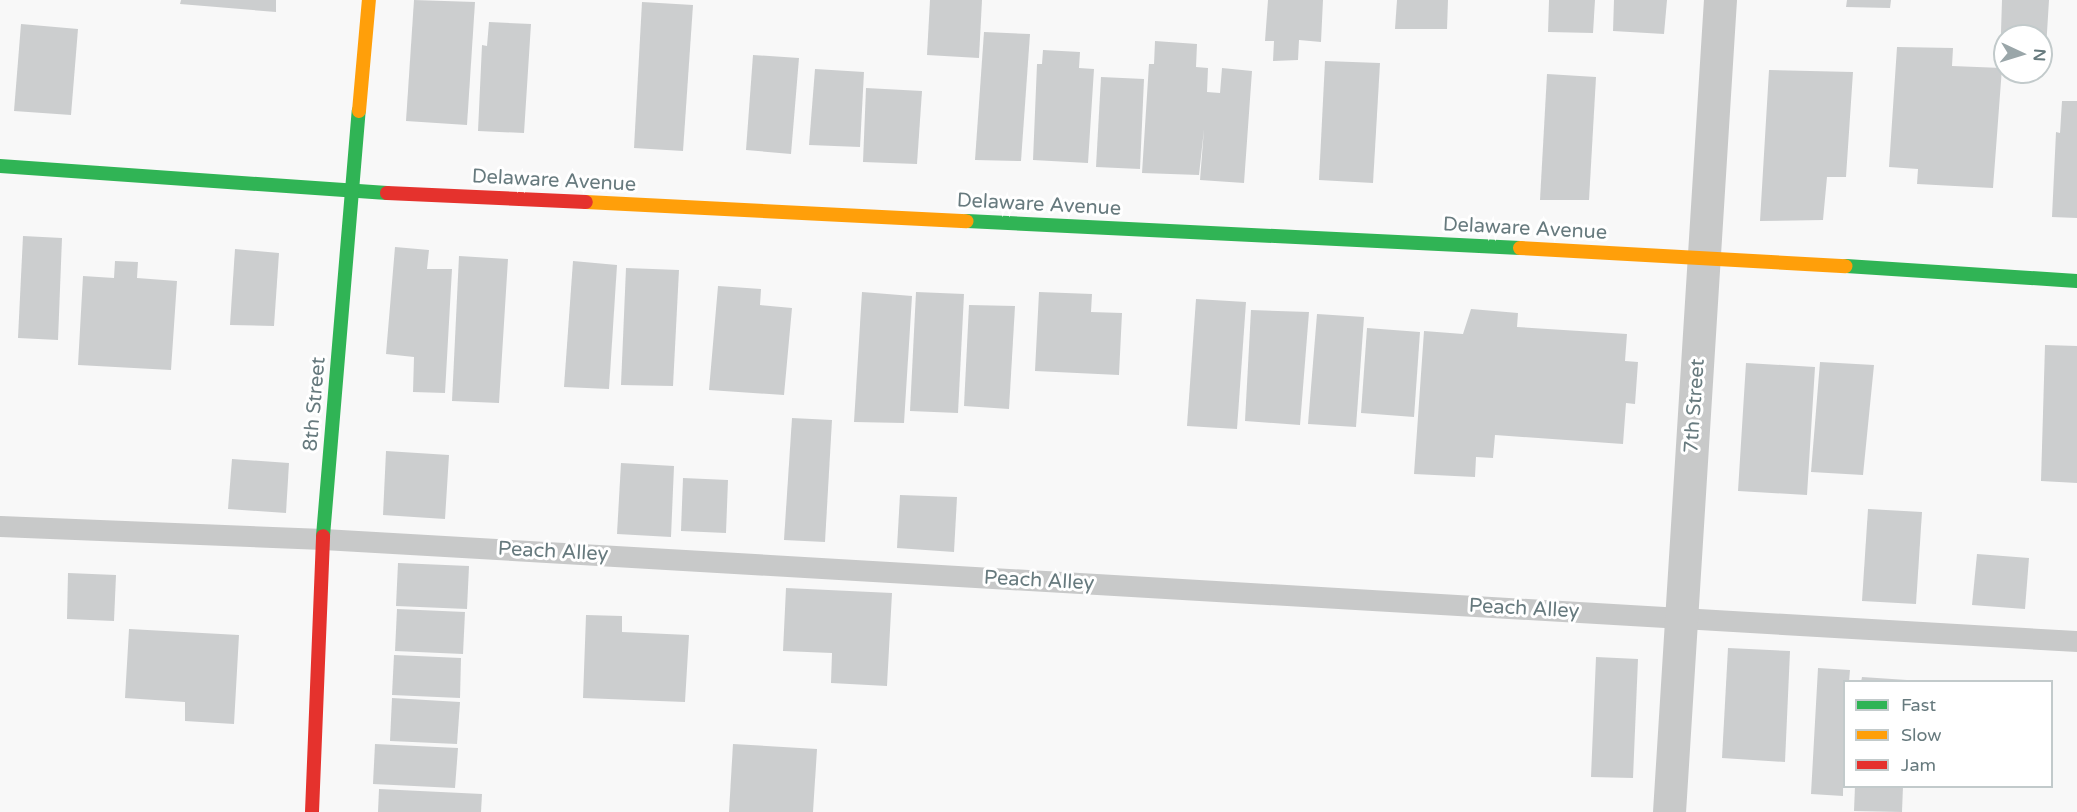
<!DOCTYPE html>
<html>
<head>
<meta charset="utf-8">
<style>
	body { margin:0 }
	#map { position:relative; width:2077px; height:812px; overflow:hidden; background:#f8f8f8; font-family:"Varela Round",sans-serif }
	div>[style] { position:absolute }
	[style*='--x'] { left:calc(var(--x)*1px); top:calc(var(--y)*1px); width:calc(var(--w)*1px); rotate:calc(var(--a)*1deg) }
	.building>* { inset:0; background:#cccecf }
	.lane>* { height:21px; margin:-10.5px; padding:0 10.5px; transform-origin:10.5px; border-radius:10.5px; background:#c8c9c9 }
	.street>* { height:33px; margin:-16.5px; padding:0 16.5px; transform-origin:16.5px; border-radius:16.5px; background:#c8c9c9 }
	.fast>* { height:14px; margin:-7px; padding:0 7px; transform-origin:7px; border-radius:7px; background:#30b455 }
	.slow>* { height:14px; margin:-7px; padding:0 7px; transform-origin:7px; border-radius:7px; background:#ff9f0a }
	.jam>* { height:14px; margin:-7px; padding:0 7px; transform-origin:7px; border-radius:7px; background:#e5322d }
	span { translate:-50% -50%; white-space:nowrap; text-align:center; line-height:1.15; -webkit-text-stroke:6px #fff; paint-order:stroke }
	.street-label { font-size:20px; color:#677a7e }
	.legend { position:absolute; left:1843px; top:680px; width:210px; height:108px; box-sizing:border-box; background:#fff; border:2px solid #c2cacb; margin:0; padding:8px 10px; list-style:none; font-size:18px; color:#677a7e }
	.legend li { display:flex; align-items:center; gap:12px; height:30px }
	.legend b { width:30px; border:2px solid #c2cacb }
	.north { position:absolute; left:1993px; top:24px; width:60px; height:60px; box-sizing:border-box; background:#fff; border:2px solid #c2cacb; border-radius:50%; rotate:94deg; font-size:16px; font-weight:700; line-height:24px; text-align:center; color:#677a7e }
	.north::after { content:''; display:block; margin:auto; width:21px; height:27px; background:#9aa6a9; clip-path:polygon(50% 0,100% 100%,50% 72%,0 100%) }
</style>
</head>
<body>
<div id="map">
	<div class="building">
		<i style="clip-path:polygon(181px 0,276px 0,276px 12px,180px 4px)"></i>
		<i style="clip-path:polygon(414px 0,475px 2px,467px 125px,406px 121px)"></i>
		<i style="clip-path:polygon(930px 0,982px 0,979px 58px,927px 55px)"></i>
		<i style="clip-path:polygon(1268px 0,1323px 0,1321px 42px,1299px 40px,1298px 60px,1273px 61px,1274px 41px,1265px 41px)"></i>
		<i style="clip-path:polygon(1397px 0,1448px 0,1447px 29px,1395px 29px)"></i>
		<i style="clip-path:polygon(1549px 0,1595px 0,1593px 33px,1548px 32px)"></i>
		<i style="clip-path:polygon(1614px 0,1667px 0,1664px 34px,1613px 31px)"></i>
		<i style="clip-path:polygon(1847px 0,1891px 0,1890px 8px,1846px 7px)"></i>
		<i style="clip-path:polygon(2002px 0,2049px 0,2045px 65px,2041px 65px,2041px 36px,2005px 36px,2005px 64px,2000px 64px)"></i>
		<i style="clip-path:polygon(642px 2px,693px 5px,683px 151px,634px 148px)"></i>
		<i style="clip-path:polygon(489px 22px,531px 24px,524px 133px,478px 131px,482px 45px,487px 46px)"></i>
		<i style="clip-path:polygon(21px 24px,78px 29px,71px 115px,14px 111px)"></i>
		<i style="clip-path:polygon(984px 32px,1030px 34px,1021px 161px,975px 160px)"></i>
		<i style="clip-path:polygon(1155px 41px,1197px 44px,1196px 67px,1208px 68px,1207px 92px,1220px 93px,1222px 68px,1252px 71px,1244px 183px,1200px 180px,1204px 129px,1199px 175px,1142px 173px,1149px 64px,1154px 64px)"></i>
		<i style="clip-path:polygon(1897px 47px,1953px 48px,1952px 66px,2002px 68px,1993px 188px,1917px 184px,1918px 169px,1889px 167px)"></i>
		<i style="clip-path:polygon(1043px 50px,1080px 52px,1079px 68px,1094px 69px,1088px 163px,1033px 160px,1037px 64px,1042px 64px)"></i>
		<i style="clip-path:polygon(753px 55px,799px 58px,791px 154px,746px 150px)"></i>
		<i style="clip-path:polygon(1325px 61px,1380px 63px,1373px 183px,1319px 180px)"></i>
		<i style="clip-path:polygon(815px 69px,864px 72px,860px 147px,809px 145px)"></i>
		<i style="clip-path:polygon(1769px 70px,1853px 72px,1846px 177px,1827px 177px,1823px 220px,1760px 221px)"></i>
		<i style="clip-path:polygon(1547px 74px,1596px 77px,1589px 200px,1540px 200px)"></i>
		<i style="clip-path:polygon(1101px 77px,1144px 79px,1140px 169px,1096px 167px)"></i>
		<i style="clip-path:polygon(866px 88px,922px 91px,917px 164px,863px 162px)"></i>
		<i style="clip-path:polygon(2062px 101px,2077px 101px,2077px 218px,2052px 217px,2056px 132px,2060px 133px)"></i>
		<i style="clip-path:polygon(23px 236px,62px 238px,58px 340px,18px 338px)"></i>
		<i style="clip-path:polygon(395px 247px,429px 250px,427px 269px,452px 269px,445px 393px,413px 392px,414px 357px,386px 354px)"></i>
		<i style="clip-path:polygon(235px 249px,279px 253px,274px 326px,230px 325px)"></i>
		<i style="clip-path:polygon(459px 256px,508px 259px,499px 403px,452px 401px)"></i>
		<i style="clip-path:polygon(115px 261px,138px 262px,137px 278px,177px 281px,171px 370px,78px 365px,83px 276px,114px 278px)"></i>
		<i style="clip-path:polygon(573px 261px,617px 265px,609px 389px,564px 387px)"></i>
		<i style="clip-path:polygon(626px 268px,679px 270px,673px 386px,621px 385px)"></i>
		<i style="clip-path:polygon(718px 286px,761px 289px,760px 305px,792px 308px,784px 395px,709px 390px)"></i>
		<i style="clip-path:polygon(862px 292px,912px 296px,904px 423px,854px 422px)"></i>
		<i style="clip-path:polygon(916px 292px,964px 294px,958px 413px,910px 411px)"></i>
		<i style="clip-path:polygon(1039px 292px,1092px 294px,1091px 312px,1122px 313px,1119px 375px,1035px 371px)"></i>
		<i style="clip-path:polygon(1196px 299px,1246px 302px,1237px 429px,1187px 426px)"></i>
		<i style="clip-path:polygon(969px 305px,1015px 306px,1009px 409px,964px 406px)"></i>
		<i style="clip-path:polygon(1471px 309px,1518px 313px,1517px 327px,1627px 334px,1625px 361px,1638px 362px,1635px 404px,1626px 403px,1623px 444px,1495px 435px,1493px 458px,1476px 457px,1475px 477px,1414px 474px,1424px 331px,1463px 334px)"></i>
		<i style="clip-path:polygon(1251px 310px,1309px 312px,1300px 425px,1245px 421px)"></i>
		<i style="clip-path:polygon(1317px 314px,1364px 317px,1356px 427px,1308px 424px)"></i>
		<i style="clip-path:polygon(1367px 328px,1420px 332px,1414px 417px,1361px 413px)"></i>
		<i style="clip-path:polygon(2045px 345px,2077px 346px,2077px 483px,2041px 481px)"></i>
		<i style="clip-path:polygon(1820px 362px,1874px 365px,1863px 475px,1811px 472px)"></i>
		<i style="clip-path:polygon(1746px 363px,1815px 367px,1807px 495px,1738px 491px)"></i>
		<i style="clip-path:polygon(792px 418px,832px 420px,825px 542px,784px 540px)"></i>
		<i style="clip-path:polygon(386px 451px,449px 455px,445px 519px,383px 515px)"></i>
		<i style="clip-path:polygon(232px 459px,289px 463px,286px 513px,228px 509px)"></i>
		<i style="clip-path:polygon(621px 463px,674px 466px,671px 537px,617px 534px)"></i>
		<i style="clip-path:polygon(683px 478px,728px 480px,726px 533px,681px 531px)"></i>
		<i style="clip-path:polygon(900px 495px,957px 497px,954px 552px,897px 548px)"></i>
		<i style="clip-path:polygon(1868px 509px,1922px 512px,1916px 604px,1862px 601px)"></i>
		<i style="clip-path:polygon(1977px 554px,2029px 558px,2025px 609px,1972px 605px)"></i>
		<i style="clip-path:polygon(398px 563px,469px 566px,467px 609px,396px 606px)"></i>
		<i style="clip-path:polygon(68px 573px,116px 575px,114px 621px,67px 619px)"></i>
		<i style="clip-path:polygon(786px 588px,892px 593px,887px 686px,831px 683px,832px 653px,783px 651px)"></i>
		<i style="clip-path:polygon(397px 609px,465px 612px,463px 654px,395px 651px)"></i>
		<i style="clip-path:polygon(586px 615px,622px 616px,622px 632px,689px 635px,685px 702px,583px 698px)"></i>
		<i style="clip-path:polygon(129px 629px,239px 635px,234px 724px,185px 721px,185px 702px,125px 698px)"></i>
		<i style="clip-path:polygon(1728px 648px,1790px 651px,1785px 762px,1722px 758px)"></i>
		<i style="clip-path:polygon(394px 655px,461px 658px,460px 698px,392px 695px)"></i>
		<i style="clip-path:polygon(1596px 657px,1638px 659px,1633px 778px,1591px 777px)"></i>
		<i style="clip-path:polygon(1818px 668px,1850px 670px,1849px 682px,1844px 682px,1843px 796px,1811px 794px)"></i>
		<i style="clip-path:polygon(1862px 677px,1907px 680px,1907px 682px,1861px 682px)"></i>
		<i style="clip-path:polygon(392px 698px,460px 702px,457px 744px,390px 741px)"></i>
		<i style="clip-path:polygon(375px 744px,458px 748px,455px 788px,373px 784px)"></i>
		<i style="clip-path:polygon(733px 744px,817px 749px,813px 812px,729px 812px)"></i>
		<i style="clip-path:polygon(1855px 786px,1903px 786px,1902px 812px,1854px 811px)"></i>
		<i style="clip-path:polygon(379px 789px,482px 794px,481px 812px,378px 812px)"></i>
	</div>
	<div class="lane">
		<i style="--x:0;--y:526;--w:323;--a:2.3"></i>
		<i style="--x:323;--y:539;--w:1757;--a:3.33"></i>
	</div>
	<div class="street">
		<i style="--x:1669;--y:812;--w:814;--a:-86.41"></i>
	</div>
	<div class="fast">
		<i style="--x:0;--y:166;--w:388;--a:4"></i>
		<i style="--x:967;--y:221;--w:554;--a:2.8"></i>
		<i style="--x:1846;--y:266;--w:231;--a:3.7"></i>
		<i style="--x:323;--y:536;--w:427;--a:-85.2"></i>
	</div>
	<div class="slow">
		<i style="--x:359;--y:111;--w:111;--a:-84.9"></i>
		<i style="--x:586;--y:202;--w:381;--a:2.9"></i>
		<i style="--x:1520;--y:248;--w:326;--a:3.2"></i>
	</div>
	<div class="jam">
		<i style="--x:387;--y:193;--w:199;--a:2.6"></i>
		<i style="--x:312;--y:812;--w:276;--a:-87.7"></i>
	</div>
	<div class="street-label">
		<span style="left:554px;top:181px;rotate:3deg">Delaware Avenue</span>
		<span style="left:1039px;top:205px;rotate:3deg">Delaware Avenue</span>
		<span style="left:1525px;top:229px;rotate:3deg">Delaware Avenue</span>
		<span style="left:315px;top:404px;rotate:-85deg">8th Street</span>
		<span style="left:1695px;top:406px;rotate:-86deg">7th Street</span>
		<span style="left:553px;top:552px;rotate:3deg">Peach Alley</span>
		<span style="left:1039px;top:581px;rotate:3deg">Peach Alley</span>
		<span style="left:1524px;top:609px;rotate:3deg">Peach Alley</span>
	</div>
	<ul class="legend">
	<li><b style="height:8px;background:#30b455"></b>Fast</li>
	<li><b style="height:8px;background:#ff9f0a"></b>Slow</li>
	<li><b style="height:8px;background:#e5322d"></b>Jam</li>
	</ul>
	<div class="north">N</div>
</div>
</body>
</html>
